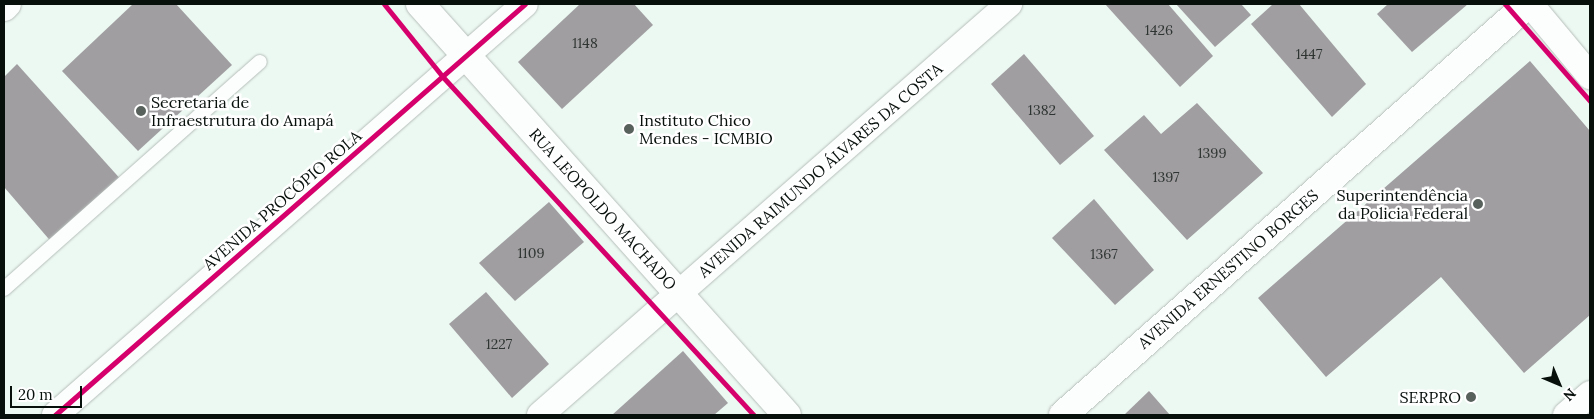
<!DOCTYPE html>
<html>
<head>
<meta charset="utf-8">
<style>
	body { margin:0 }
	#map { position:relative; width:1594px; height:419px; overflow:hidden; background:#ecf8f2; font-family:Lora,serif }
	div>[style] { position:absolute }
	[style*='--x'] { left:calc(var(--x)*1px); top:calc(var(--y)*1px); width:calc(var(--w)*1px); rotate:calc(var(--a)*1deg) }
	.building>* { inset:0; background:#a09ea1 }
	.roads { filter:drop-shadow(0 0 1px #b6bfba) drop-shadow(0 0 1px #b6bfba) }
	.lane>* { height:14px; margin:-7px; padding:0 7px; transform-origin:7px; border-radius:7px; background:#fcfefd }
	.street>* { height:26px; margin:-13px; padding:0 13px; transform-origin:13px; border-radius:13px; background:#fcfefd }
	.secondary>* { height:28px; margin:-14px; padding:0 14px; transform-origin:14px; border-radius:14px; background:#fcfefd }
	.primary>* { height:28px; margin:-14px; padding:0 14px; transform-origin:14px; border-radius:14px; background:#fcfefd }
	.cycleway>* { height:5px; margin:-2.5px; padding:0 2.5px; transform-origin:2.5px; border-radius:2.5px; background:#d6006c }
	.dots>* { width:14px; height:14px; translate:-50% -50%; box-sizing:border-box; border:2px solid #fff; border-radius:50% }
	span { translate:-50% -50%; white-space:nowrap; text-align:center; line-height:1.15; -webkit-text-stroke:5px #fff; paint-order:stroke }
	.number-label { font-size:14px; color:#2e3431 }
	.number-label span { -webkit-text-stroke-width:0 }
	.poi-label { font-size:16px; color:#08100c }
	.left { translate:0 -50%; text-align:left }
	.right { translate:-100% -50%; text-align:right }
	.street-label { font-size:16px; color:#08100c }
	.frame { position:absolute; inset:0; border:5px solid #08100c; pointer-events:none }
	.north { position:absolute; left:1534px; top:359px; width:50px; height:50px; -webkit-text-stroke:4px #fff; paint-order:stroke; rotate:135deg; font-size:14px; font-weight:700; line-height:20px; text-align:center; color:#08100c }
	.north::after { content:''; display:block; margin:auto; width:18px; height:22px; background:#08100c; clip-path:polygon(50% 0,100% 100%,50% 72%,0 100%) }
	.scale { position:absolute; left:10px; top:386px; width:72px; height:22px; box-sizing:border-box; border:2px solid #08100c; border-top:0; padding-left:6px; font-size:15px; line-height:18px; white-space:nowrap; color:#08100c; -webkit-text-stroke:4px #fff; paint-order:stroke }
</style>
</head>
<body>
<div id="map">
	<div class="building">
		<i style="clip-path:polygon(133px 4px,176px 4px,232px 65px,138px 151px,62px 71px)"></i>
		<i style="clip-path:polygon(580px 4px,634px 4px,653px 25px,562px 109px,518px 62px)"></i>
		<i style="clip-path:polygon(1105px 4px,1168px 4px,1213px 56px,1180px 87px)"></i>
		<i style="clip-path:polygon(1176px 4px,1241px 4px,1251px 15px,1215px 47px)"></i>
		<i style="clip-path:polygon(1273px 4px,1299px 4px,1366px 84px,1332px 117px,1251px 24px)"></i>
		<i style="clip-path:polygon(1388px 4px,1468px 4px,1412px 52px,1377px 14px)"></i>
		<i style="clip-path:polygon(1024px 54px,1094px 136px,1060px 165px,991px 84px)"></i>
		<i style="clip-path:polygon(1530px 61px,1590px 131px,1590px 315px,1524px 373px,1441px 277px,1326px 377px,1258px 298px)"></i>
		<i style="clip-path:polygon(17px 64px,124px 183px,54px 245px,4px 187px,4px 77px)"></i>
		<i style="clip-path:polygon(1197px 103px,1263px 173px,1187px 240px,1104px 150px,1144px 115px,1161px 134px)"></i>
		<i style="clip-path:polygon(1094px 199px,1154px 270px,1115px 305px,1052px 238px)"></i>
		<i style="clip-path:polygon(549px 202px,584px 242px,515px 301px,479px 263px)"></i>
		<i style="clip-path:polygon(486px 292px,549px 364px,512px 398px,449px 324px)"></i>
		<i style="clip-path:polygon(683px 351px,728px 403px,714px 415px,612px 415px)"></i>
		<i style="clip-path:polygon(1149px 391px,1170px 415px,1124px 415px)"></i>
	</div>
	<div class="roads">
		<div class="lane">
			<i style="--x:4;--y:289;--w:342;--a:-41.6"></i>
		</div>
		<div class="street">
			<i style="--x:1530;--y:4;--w:94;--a:50.2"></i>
			<i style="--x:55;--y:415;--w:624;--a:-41.17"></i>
			<i style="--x:540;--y:415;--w:624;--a:-41.23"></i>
			<i style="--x:1566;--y:415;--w:32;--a:-41"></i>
		</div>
		<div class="secondary">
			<i style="--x:4;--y:7;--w:4;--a:-45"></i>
			<i style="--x:1063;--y:415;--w:621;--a:-41.47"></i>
		</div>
		<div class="primary">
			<i style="--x:420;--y:4;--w:551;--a:48.24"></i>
		</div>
	</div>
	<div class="cycleway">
		<i style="--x:384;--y:4;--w:92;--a:51.1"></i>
		<i style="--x:442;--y:76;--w:461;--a:47.4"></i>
		<i style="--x:1505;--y:4;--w:129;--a:48.8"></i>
		<i style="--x:55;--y:415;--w:624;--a:-41.17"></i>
	</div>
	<div class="dots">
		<i style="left:141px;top:111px;background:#58615c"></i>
		<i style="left:629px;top:129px;background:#58615c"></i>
		<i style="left:1478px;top:204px;background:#58615c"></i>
		<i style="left:1471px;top:397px;background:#58615c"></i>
	</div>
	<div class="number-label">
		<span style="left:1159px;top:30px">1426</span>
		<span style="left:585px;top:43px">1148</span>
		<span style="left:1309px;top:54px">1447</span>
		<span style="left:1042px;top:110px">1382</span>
		<span style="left:1212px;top:153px">1399</span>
		<span style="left:1166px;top:177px">1397</span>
		<span style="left:531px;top:253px">1109</span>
		<span style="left:1104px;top:254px">1367</span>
		<span style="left:499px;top:344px">1227</span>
	</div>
	<div class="poi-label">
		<span class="left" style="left:151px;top:111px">Secretaria de<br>Infraestrutura do Amapá</span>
		<span class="left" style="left:639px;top:129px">Instituto Chico<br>Mendes - ICMBIO</span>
		<span class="right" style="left:1468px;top:204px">Superintendência<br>da Policia Federal</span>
		<span class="right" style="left:1461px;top:397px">SERPRO</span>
	</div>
	<div class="street-label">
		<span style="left:820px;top:170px;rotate:-41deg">AVENIDA RAIMUNDO ÁLVARES DA COSTA</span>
		<span style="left:282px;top:200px;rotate:-41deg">AVENIDA PROCÓPIO ROLA</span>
		<span style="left:603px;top:209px;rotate:48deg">RUA LEOPOLDO MACHADO</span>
		<span style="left:1228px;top:269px;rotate:-41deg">AVENIDA ERNESTINO BORGES</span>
	</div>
	<div class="frame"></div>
	<div class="north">N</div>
	<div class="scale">20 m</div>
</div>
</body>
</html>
